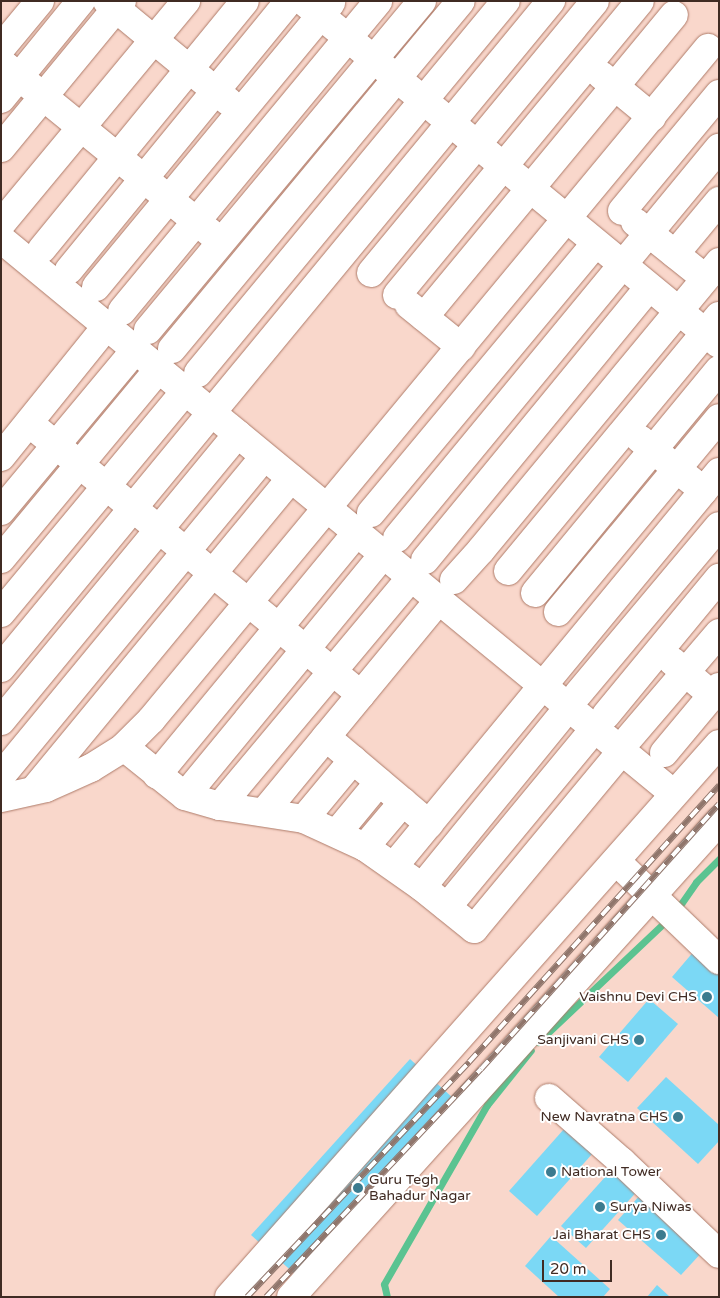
<!DOCTYPE html>
<html>
<head>
<meta charset="utf-8">
<style>
	body { margin:0 }
	#map { position:relative; width:720px; height:1298px; overflow:hidden; background:#f9d7cb; font-family:"Varela Round",sans-serif }
	div>[style] { position:absolute }
	[style*='--x'] { left:calc(var(--x)*1px); top:calc(var(--y)*1px); width:calc(var(--w)*1px); rotate:calc(var(--a)*1deg) }
	.stream>* { height:7px; margin:-3.5px; padding:0 3.5px; transform-origin:3.5px; border-radius:3.5px; background:#5bc391 }
	.building>* { inset:0; background:#7bd8f5 }
	.roads { filter:drop-shadow(0 0 1px #ae7b69) drop-shadow(0 0 1px #ae7b69) }
	.minor>* { height:28px; margin:-14px; padding:0 14px; transform-origin:14px; border-radius:14px; background:#fff }
	.major>* { height:28px; margin:-14px; padding:0 14px; transform-origin:14px; border-radius:14px; background:#fff }
	.rail>* { height:5.5px; margin-top:-2.75px; transform-origin:0; background:repeating-linear-gradient(90deg,#fff 0 11px,#90766c 0 22px); box-sizing:border-box; border-block:1px solid #90766c }
	.dots>* { width:14px; height:14px; translate:-50% -50%; box-sizing:border-box; border:2px solid #fff; border-radius:50% }
	span { translate:-50% -50%; white-space:nowrap; text-align:center; line-height:1.15; -webkit-text-stroke:4px #fff; paint-order:stroke }
	.poi-label { font-size:14px; color:#402b23 }
	.right { translate:-100% -50%; text-align:right }
	.left { translate:0 -50%; text-align:left }
	.frame { position:absolute; inset:0; border:2px solid #402b23; pointer-events:none }
	.scale { position:absolute; left:542px; top:1260px; width:70px; height:22px; box-sizing:border-box; border:2px solid #402b23; border-top:0; padding-left:6px; font-size:15px; line-height:18px; white-space:nowrap; color:#402b23; -webkit-text-stroke:4px #fff; paint-order:stroke }
</style>
</head>
<body>
<div id="map">
	<div class="stream">
		<i style="--x:676;--y:911;--w:35;--a:-55"></i>
		<i style="--x:696;--y:882;--w:33;--a:-45"></i>
		<i style="--x:538;--y:1042;--w:179;--a:-43.4"></i>
		<i style="--x:387;--y:1297;--w:13;--a:-103"></i>
		<i style="--x:384;--y:1284;--w:207;--a:-60.1"></i>
		<i style="--x:487;--y:1105;--w:70;--a:-51.3"></i>
	</div>
	<div class="building">
		<i style="clip-path:polygon(695px 950px,719px 971px,719px 1018px,672px 977px)"></i>
		<i style="clip-path:polygon(649px 999px,678px 1024px,628px 1082px,599px 1057px)"></i>
		<i style="clip-path:polygon(410px 1059px,464px 1108px,305px 1283px,251px 1235px)"></i>
		<i style="clip-path:polygon(666px 1077px,719px 1125px,719px 1141px,698px 1164px,637px 1108px)"></i>
		<i style="clip-path:polygon(564px 1129px,593px 1153px,537px 1216px,509px 1191px)"></i>
		<i style="clip-path:polygon(615px 1166px,640px 1188px,586px 1248px,561px 1226px)"></i>
		<i style="clip-path:polygon(641px 1194px,704px 1250px,681px 1275px,618px 1220px)"></i>
		<i style="clip-path:polygon(551px 1236px,610px 1289px,603px 1297px,559px 1297px,525px 1266px)"></i>
		<i style="clip-path:polygon(657px 1285px,670px 1297px,647px 1297px)"></i>
	</div>
	<div class="roads">
		<div class="minor">
			<i style="--x:107;--y:1;--w:158;--a:39.6"></i>
			<i style="--x:303;--y:1;--w:539;--a:39.51"></i>
			<i style="--x:1;--y:48;--w:61;--a:-50.3"></i>
			<i style="--x:1;--y:62;--w:271;--a:39.2"></i>
			<i style="--x:601;--y:75;--w:66;--a:39.5"></i>
			<i style="--x:1;--y:99;--w:127;--a:-50.8"></i>
			<i style="--x:1;--y:148;--w:190;--a:-50.5"></i>
			<i style="--x:622;--y:211;--w:152;--a:-50.3"></i>
			<i style="--x:635;--y:222;--w:90;--a:38.7"></i>
			<i style="--x:1;--y:224;--w:290;--a:-50.3"></i>
			<i style="--x:1;--y:239;--w:872;--a:39.51"></i>
			<i style="--x:42;--y:249;--w:320;--a:-50.7"></i>
			<i style="--x:675;--y:254;--w:69;--a:-50.3"></i>
			<i style="--x:69;--y:270;--w:348;--a:-50.7"></i>
			<i style="--x:371;--y:273;--w:352;--a:-50.5"></i>
			<i style="--x:96;--y:287;--w:369;--a:-50.4"></i>
			<i style="--x:397;--y:295;--w:381;--a:-50.4"></i>
			<i style="--x:409;--y:305;--w:67;--a:38.9"></i>
			<i style="--x:122;--y:311;--w:402;--a:-50.4"></i>
			<i style="--x:424;--y:317;--w:392;--a:-50.4"></i>
			<i style="--x:148;--y:330;--w:428;--a:-50.2"></i>
			<i style="--x:172;--y:349;--w:452;--a:-50.3"></i>
			<i style="--x:198;--y:373;--w:483;--a:-50.4"></i>
			<i style="--x:29;--y:423;--w:429;--a:39.3"></i>
			<i style="--x:640;--y:439;--w:82;--a:39.1"></i>
			<i style="--x:1;--y:457;--w:167;--a:-51.1"></i>
			<i style="--x:1;--y:511;--w:209;--a:-50.2"></i>
			<i style="--x:371;--y:513;--w:351;--a:-50.2"></i>
			<i style="--x:397;--y:538;--w:506;--a:-50.46"></i>
			<i style="--x:1;--y:559;--w:247;--a:-50.3"></i>
			<i style="--x:425;--y:560;--w:353;--a:-50.6"></i>
			<i style="--x:508;--y:571;--w:331;--a:-50.4"></i>
			<i style="--x:454;--y:580;--w:40;--a:-48"></i>
			<i style="--x:481;--y:550;--w:374;--a:-50.4"></i>
			<i style="--x:535;--y:593;--w:289;--a:-50.5"></i>
			<i style="--x:558;--y:612;--w:252;--a:-50.3"></i>
			<i style="--x:1;--y:613;--w:288;--a:-50.3"></i>
			<i style="--x:672;--y:661;--w:52;--a:40.4"></i>
			<i style="--x:1;--y:668;--w:865;--a:-50.49"></i>
			<i style="--x:578;--y:694;--w:219;--a:-50"></i>
			<i style="--x:606;--y:715;--w:178;--a:-50.5"></i>
			<i style="--x:1;--y:721;--w:372;--a:-50.5"></i>
			<i style="--x:326;--y:737;--w:135;--a:40.2"></i>
			<i style="--x:630;--y:737;--w:137;--a:-49.4"></i>
			<i style="--x:124;--y:747;--w:78;--a:38.8"></i>
			<i style="--x:185;--y:796;--w:36;--a:16"></i>
			<i style="--x:220;--y:806;--w:85;--a:8.8"></i>
			<i style="--x:304;--y:819;--w:67;--a:24.7"></i>
			<i style="--x:365;--y:847;--w:70;--a:35.1"></i>
			<i style="--x:422;--y:887;--w:67;--a:38.9"></i>
			<i style="--x:474;--y:929;--w:231;--a:-50.3"></i>
			<i style="--x:664;--y:753;--w:86;--a:-50.2"></i>
			<i style="--x:157;--y:775;--w:315;--a:-50.5"></i>
			<i style="--x:1;--y:776;--w:413;--a:-50.5"></i>
			<i style="--x:34;--y:790;--w:404;--a:-50.5"></i>
			<i style="--x:185;--y:796;--w:313;--a:-50.6"></i>
			<i style="--x:1;--y:798;--w:46;--a:-12.5"></i>
			<i style="--x:46;--y:788;--w:49;--a:-24"></i>
			<i style="--x:91;--y:768;--w:39;--a:-32"></i>
			<i style="--x:124;--y:747;--w:38;--a:-45"></i>
			<i style="--x:151;--y:720;--w:873;--a:-50.35"></i>
			<i style="--x:220;--y:806;--w:300;--a:-50.1"></i>
			<i style="--x:265;--y:811;--w:273;--a:-50.5"></i>
			<i style="--x:304;--y:819;--w:77;--a:-50.3"></i>
			<i style="--x:337;--y:833;--w:66;--a:-50.5"></i>
			<i style="--x:365;--y:847;--w:59;--a:-49.8"></i>
			<i style="--x:616;--y:861;--w:143;--a:43.9"></i>
			<i style="--x:394;--y:866;--w:511;--a:-50.48"></i>
			<i style="--x:422;--y:887;--w:232;--a:-50.8"></i>
			<i style="--x:447;--y:907;--w:232;--a:-50.4"></i>
			<i style="--x:549;--y:1098;--w:96;--a:41.2"></i>
			<i style="--x:621;--y:1161;--w:135;--a:43.5"></i>
		</div>
		<div class="major">
			<i style="--x:229;--y:1297;--w:739;--a:-48.46"></i>
			<i style="--x:291;--y:1297;--w:640;--a:-48.04"></i>
		</div>
	</div>
	<div class="rail">
		<i style="--x:247;--y:1297;--w:323;--a:-46.6"></i>
		<i style="--x:469;--y:1062;--w:373;--a:-47.9"></i>
		<i style="--x:266;--y:1297;--w:313;--a:-46.7"></i>
		<i style="--x:481;--y:1069;--w:356;--a:-48.1"></i>
	</div>
	<div class="dots">
		<i style="left:707px;top:997px;background:#3b7b8f"></i>
		<i style="left:639px;top:1040px;background:#3b7b8f"></i>
		<i style="left:678px;top:1117px;background:#3b7b8f"></i>
		<i style="left:551px;top:1172px;background:#3b7b8f"></i>
		<i style="left:358px;top:1188px;background:#3b7b8f"></i>
		<i style="left:600px;top:1207px;background:#3b7b8f"></i>
		<i style="left:661px;top:1235px;background:#3b7b8f"></i>
	</div>
	<div class="poi-label">
		<span class="right" style="left:697px;top:997px">Vaishnu Devi CHS</span>
		<span class="right" style="left:629px;top:1040px">Sanjivani CHS</span>
		<span class="right" style="left:668px;top:1117px">New Navratna CHS</span>
		<span class="left" style="left:561px;top:1172px">National Tower</span>
		<span class="left" style="left:369px;top:1188px">Guru Tegh<br>Bahadur Nagar</span>
		<span class="left" style="left:610px;top:1207px">Surya Niwas</span>
		<span class="right" style="left:651px;top:1235px">Jai Bharat CHS</span>
	</div>
	<div class="frame"></div>
	<div class="scale">20 m</div>
</div>
</body>
</html>
